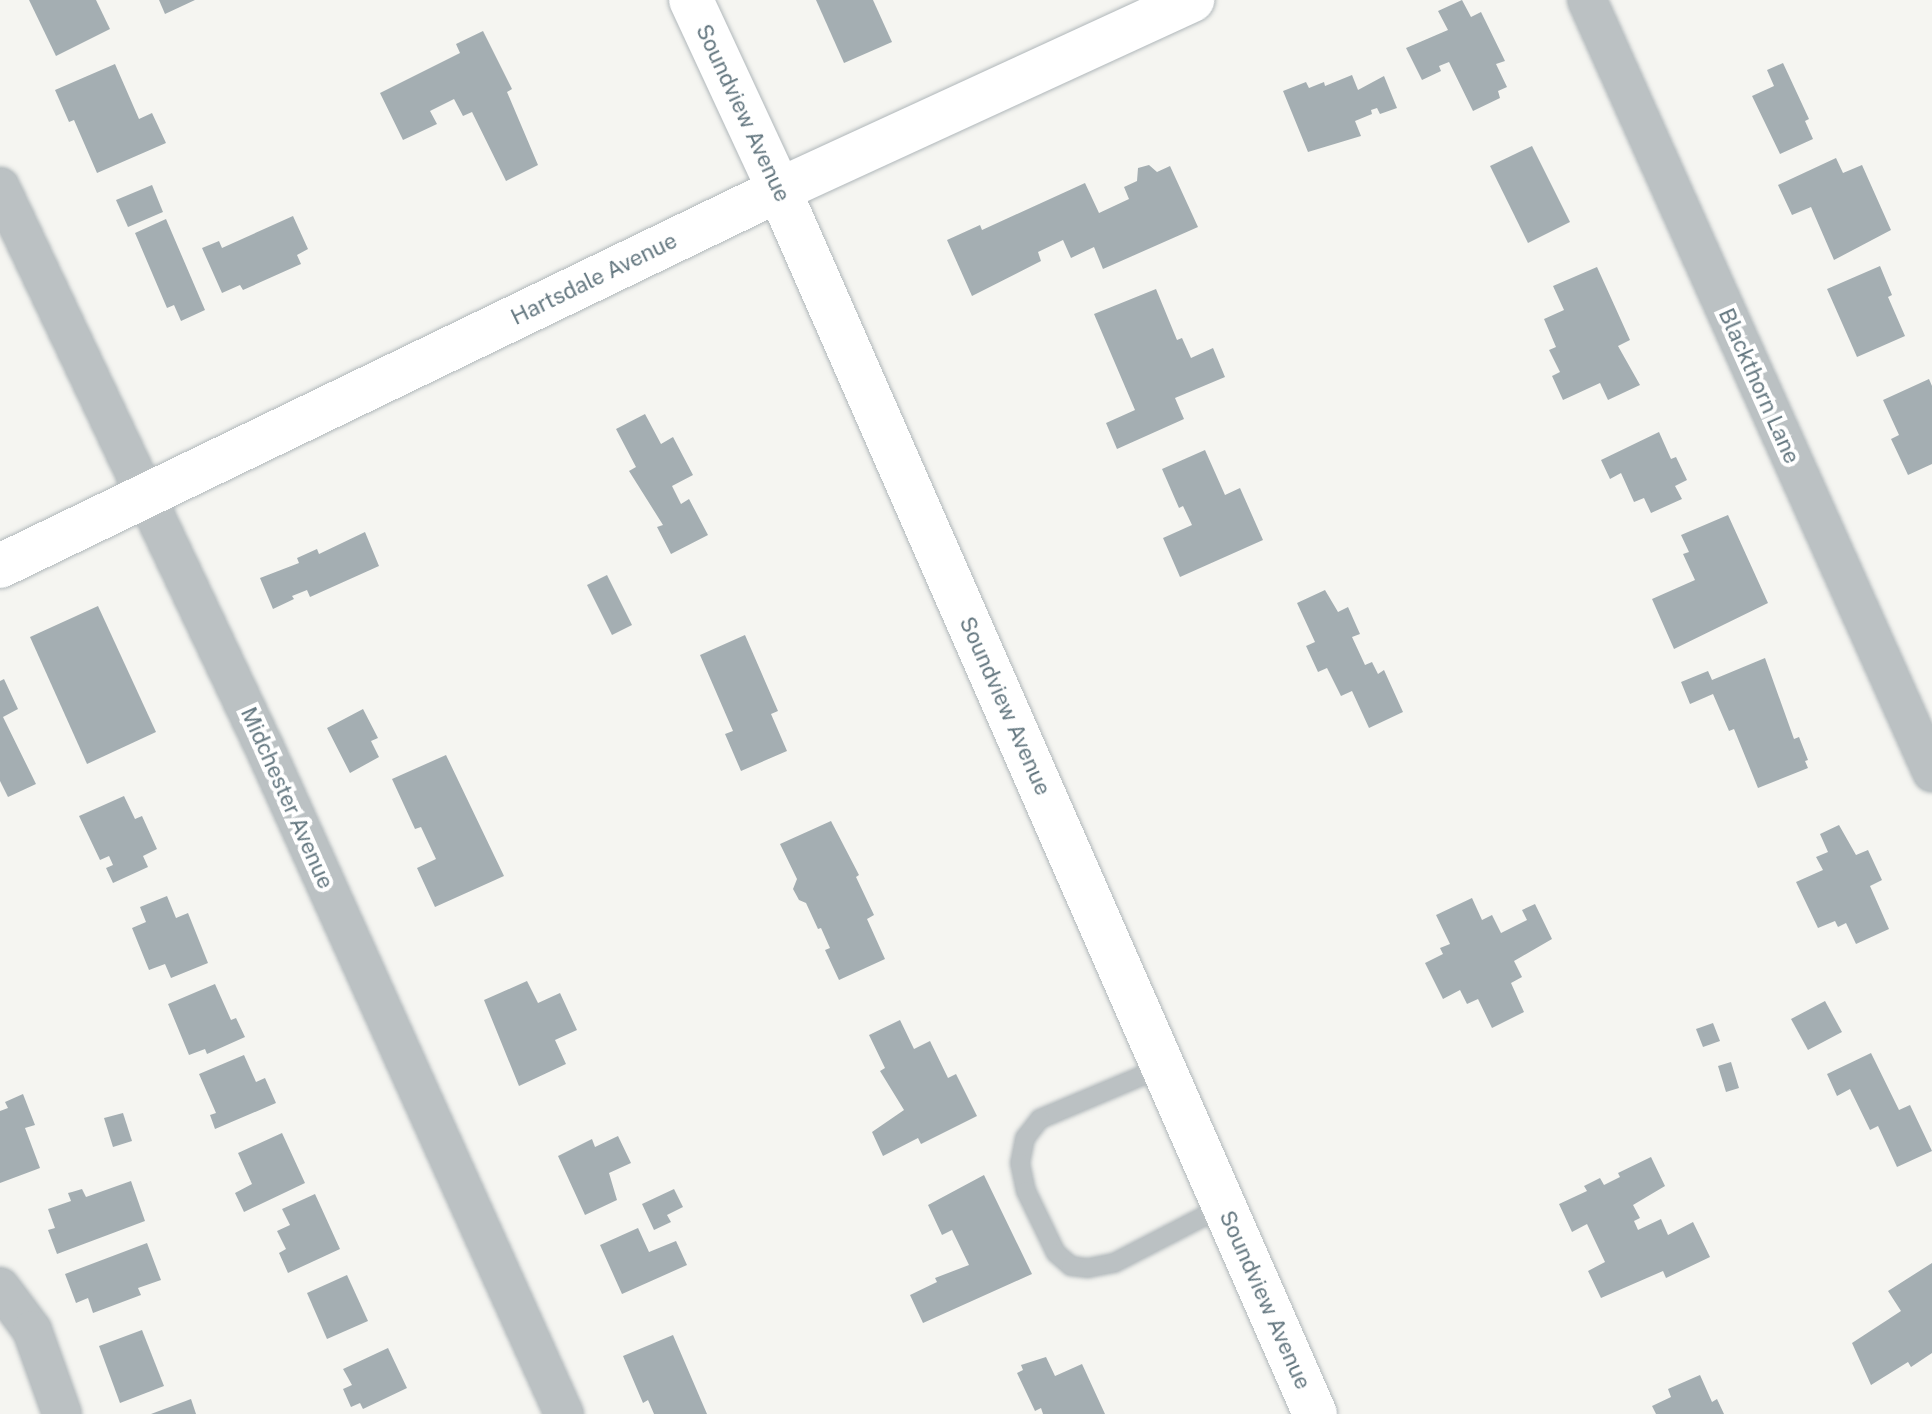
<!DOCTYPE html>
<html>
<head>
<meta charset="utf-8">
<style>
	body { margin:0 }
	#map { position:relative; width:1932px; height:1414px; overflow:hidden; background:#f5f5f1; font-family:"Public Sans",sans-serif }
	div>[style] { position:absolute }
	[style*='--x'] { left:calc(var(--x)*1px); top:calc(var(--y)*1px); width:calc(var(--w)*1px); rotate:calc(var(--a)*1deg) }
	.building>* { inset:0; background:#a4aeb2 }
	.roads { filter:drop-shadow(0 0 2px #b0b7ba) drop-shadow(0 0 2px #b0b7ba) }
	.lane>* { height:18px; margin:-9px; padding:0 9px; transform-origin:9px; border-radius:9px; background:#bbc1c3 }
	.street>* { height:38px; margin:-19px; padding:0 19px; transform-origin:19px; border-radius:19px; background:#bbc1c3 }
	.secondary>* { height:44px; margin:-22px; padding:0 22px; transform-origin:22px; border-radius:22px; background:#fff }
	span { translate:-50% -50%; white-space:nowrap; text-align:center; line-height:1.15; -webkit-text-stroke:8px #fff; paint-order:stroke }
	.street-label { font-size:22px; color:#657881 }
</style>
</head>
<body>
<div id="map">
	<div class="building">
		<i style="clip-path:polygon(29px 0,96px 0,110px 29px,56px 56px)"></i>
		<i style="clip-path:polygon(159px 0,195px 0,165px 14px)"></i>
		<i style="clip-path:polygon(816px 0,873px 0,892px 42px,844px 63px)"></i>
		<i style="clip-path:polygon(1462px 0,1471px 17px,1481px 12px,1505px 61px,1496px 64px,1507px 87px,1498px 91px,1500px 98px,1473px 111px,1449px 62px,1439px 66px,1441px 71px,1422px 80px,1406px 48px,1448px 30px,1438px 11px)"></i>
		<i style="clip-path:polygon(483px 31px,512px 89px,507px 92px,538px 165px,506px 181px,472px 112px,463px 116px,454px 99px,430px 111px,437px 124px,403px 140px,380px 93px,460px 53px,456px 44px)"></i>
		<i style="clip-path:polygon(1783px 63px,1809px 119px,1805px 121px,1813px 139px,1780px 154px,1752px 96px,1774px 86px,1767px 70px)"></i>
		<i style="clip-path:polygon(115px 64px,139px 119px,152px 113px,166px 143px,97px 173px,74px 120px,69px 122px,55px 90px)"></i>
		<i style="clip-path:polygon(1352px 75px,1358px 90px,1384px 76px,1397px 108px,1380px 114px,1377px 108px,1371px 110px,1372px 114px,1355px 121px,1361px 136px,1308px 152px,1283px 91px,1306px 82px,1309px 88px,1324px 82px,1325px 86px)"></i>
		<i style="clip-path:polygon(1532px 146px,1570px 222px,1528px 243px,1490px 166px)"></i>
		<i style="clip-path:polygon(1836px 158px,1843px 173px,1862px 165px,1891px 230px,1834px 260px,1811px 207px,1792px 215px,1778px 185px)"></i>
		<i style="clip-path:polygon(1149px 165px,1157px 172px,1170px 166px,1198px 227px,1103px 269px,1094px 247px,1071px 258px,1063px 240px,1038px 252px,1041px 261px,972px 296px,947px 240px,980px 225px,982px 230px,1085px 183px,1099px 213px,1129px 199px,1124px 187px,1137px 181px,1138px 168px)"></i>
		<i style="clip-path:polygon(152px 185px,163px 212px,128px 227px,116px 200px)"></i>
		<i style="clip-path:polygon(293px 216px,308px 249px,297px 255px,301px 264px,243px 290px,240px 285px,222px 293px,202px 248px,219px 241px,222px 248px)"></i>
		<i style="clip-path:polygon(166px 219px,205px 310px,181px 321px,174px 305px,167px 308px,135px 233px)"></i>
		<i style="clip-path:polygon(1880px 266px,1892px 295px,1888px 297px,1905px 336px,1857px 357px,1827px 289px)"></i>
		<i style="clip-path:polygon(1597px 267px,1630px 340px,1618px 346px,1640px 385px,1608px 400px,1600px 383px,1563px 400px,1552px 376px,1560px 372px,1549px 350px,1556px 347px,1544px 319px,1564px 310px,1553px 286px)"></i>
		<i style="clip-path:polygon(1156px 289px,1177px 340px,1182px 338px,1191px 358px,1213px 348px,1225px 377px,1175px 398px,1184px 419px,1117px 449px,1106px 423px,1135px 410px,1094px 314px)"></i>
		<i style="clip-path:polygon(1929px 379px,1932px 386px,1932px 464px,1908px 475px,1891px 439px,1899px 435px,1883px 400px)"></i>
		<i style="clip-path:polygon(645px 414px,661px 444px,673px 437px,693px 475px,672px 486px,681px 504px,689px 499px,708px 535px,671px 554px,657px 527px,663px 525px,629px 471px,636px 467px,616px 429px)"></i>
		<i style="clip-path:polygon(1659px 432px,1671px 459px,1676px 457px,1687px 480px,1675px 486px,1682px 499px,1651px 513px,1644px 498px,1634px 502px,1621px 473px,1610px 479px,1601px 460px)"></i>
		<i style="clip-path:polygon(1205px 450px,1225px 495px,1240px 488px,1263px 540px,1180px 577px,1163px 538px,1192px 525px,1183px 506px,1179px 508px,1162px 469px)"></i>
		<i style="clip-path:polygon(1728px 515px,1768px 603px,1674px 649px,1652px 599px,1695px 580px,1683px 554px,1689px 552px,1681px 535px)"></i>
		<i style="clip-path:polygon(365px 532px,379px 566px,310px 597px,307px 590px,292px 596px,294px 599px,273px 609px,260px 578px,299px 563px,297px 558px,317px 549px,319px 554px)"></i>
		<i style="clip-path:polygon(607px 575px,632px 625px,612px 635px,587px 585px)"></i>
		<i style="clip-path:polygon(1325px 590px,1338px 612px,1348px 607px,1360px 634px,1352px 637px,1365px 665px,1372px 662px,1378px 674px,1384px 670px,1403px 712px,1369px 728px,1352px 691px,1341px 696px,1327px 668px,1318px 672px,1306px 646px,1315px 642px,1297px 603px)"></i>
		<i style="clip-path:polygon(98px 606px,156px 732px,87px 764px,30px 637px)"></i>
		<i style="clip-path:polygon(745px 635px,778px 711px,771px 714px,787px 751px,741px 771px,725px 734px,733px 731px,700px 655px)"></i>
		<i style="clip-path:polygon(1765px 658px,1794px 739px,1799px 737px,1808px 760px,1805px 761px,1808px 768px,1758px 788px,1734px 729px,1729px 731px,1713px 694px,1690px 704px,1681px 682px,1708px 671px,1712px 680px)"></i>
		<i style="clip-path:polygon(4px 679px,18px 709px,3px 717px,36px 784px,8px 797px,0 781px,0 681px)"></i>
		<i style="clip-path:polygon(363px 709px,378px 738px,371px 741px,379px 757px,350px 773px,327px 728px)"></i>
		<i style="clip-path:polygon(446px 755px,504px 876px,435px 907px,417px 868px,436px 859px,421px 827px,415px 829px,392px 779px)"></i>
		<i style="clip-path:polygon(124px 796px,135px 819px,142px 816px,157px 849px,143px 856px,148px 867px,113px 883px,106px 868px,113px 865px,109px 856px,100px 860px,79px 816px)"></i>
		<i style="clip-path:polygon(831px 821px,859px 875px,856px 877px,874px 915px,867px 919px,885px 959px,839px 980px,825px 950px,830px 948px,821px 928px,818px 929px,806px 903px,799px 900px,793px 889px,797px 879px,780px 844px)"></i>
		<i style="clip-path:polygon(1839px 825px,1856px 855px,1868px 850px,1882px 880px,1870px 886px,1889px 929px,1856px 944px,1846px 923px,1838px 927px,1835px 921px,1818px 928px,1796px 882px,1823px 870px,1816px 857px,1828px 852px,1820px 834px)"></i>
		<i style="clip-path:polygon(167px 896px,176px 918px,188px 913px,208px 963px,171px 978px,165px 964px,149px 970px,132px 928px,146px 922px,140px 907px)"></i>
		<i style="clip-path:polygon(1472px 898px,1482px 920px,1492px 915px,1501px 933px,1527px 920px,1522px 910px,1535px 904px,1552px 939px,1514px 961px,1522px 977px,1511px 983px,1524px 1012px,1492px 1028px,1478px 999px,1467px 1004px,1460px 990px,1443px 999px,1425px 963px,1443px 954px,1440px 948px,1450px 944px,1436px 915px)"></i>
		<i style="clip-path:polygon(527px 981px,538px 1003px,560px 993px,577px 1030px,555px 1040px,566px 1064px,519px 1086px,484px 1000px)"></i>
		<i style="clip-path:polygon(215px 984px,231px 1020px,236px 1018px,245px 1037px,207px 1054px,205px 1049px,189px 1055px,168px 1004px)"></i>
		<i style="clip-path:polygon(1825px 1001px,1842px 1032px,1808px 1050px,1791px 1019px)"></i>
		<i style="clip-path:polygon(900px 1020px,914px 1049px,930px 1041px,948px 1078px,956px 1074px,977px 1116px,921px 1144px,918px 1138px,883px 1156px,872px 1132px,904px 1110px,880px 1071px,885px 1068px,869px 1035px)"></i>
		<i style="clip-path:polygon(1713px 1023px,1720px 1041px,1703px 1047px,1696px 1029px)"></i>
		<i style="clip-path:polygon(1871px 1053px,1899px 1110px,1910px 1105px,1932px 1151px,1897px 1167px,1878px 1126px,1870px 1130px,1850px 1089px,1837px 1096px,1827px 1074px)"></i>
		<i style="clip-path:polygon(244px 1055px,256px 1082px,265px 1078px,276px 1103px,215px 1129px,210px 1115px,216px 1113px,199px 1074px)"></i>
		<i style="clip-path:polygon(1731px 1062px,1739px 1088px,1726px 1092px,1718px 1066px)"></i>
		<i style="clip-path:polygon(23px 1094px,35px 1125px,25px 1128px,40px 1168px,0 1183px,0 1111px,8px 1108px,5px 1102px)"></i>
		<i style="clip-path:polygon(123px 1113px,132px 1141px,113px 1147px,104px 1118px)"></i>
		<i style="clip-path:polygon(282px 1133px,305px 1183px,244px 1212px,235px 1193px,252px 1184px,238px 1153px)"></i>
		<i style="clip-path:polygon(618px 1136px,631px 1163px,609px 1173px,617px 1200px,585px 1215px,558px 1156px,592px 1139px,595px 1147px)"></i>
		<i style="clip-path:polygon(1651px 1157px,1665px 1186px,1633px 1205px,1640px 1218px,1634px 1221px,1638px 1230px,1661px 1219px,1668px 1235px,1693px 1222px,1710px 1257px,1666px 1278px,1663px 1271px,1601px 1298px,1588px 1271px,1605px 1262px,1587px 1224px,1572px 1232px,1559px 1204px,1587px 1191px,1584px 1186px,1600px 1178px,1604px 1185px,1620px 1177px,1618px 1173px)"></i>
		<i style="clip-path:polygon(984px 1175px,1032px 1274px,923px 1323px,910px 1295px,937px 1282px,935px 1278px,969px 1265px,952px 1230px,942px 1235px,928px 1205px)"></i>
		<i style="clip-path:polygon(131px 1181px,145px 1221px,57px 1254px,48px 1230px,55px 1228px,48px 1209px,71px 1201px,68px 1193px,72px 1192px,82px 1189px,86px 1197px)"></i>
		<i style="clip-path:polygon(674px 1189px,683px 1207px,667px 1215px,671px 1222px,654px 1230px,642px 1204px)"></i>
		<i style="clip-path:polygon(315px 1194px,340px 1249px,288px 1273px,279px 1253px,286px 1249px,277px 1231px,290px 1225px,282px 1209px)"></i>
		<i style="clip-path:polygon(638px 1228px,649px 1252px,676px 1241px,687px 1265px,622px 1294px,600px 1245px)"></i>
		<i style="clip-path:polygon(147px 1243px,161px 1280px,138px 1288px,141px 1295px,93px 1313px,88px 1298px,76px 1303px,65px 1274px)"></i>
		<i style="clip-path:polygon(1932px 1263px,1932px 1353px,1911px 1367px,1908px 1362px,1871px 1385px,1852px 1343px,1901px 1311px,1888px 1291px)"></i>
		<i style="clip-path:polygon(347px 1275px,368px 1321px,327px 1339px,307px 1293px)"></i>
		<i style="clip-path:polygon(142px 1330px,164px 1386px,120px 1403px,99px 1346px)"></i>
		<i style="clip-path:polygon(673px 1335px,707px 1414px,654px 1414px,648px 1400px,643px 1403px,623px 1356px)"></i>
		<i style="clip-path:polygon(388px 1348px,407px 1388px,363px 1409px,360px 1403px,351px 1407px,343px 1389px,352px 1385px,343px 1369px)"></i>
		<i style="clip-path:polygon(1046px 1357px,1055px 1376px,1082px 1364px,1105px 1414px,1043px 1414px,1041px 1408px,1035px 1411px,1017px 1373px,1023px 1370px,1021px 1365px)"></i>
		<i style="clip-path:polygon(1700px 1375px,1712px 1402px,1717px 1399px,1724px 1414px,1656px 1414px,1652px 1406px,1671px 1397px,1668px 1389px)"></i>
		<i style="clip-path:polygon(191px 1399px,196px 1414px,151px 1414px)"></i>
	</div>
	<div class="roads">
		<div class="lane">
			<i style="--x:1163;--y:1067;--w:134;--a:157.1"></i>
			<i style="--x:1040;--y:1119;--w:24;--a:128"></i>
			<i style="--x:1025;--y:1138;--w:25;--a:101"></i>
			<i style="--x:1020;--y:1163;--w:29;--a:78"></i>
			<i style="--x:1026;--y:1191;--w:69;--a:64.2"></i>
			<i style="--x:1056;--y:1253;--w:20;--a:41"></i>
			<i style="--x:1071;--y:1266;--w:17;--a:7"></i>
			<i style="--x:1088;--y:1268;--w:26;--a:-11"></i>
			<i style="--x:1114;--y:1263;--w:124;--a:-27.4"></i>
		</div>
		<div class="street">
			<i style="--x:1587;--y:0;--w:846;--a:65.92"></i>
			<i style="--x:0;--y:187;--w:624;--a:64.75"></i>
			<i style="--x:266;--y:751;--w:727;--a:65.8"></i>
			<i style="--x:0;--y:1287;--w:54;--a:53.3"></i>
			<i style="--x:32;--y:1330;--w:89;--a:70.3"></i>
		</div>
		<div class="secondary">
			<i style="--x:691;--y:0;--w:209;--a:65.1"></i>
			<i style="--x:779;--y:190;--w:1336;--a:66.35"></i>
			<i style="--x:0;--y:566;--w:865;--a:-25.77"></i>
			<i style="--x:779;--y:190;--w:455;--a:-24.7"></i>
		</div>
	</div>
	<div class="street-label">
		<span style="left:743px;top:113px;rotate:65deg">Soundview Avenue</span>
		<span style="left:594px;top:279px;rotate:-26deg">Hartsdale Avenue</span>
		<span style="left:1759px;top:386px;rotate:66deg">Blackthorn Lane</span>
		<span style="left:1005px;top:706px;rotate:66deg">Soundview Avenue</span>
		<span style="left:287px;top:798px;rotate:66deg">Midchester Avenue</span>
		<span style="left:1265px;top:1300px;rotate:66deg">Soundview Avenue</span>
	</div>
</div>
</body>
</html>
